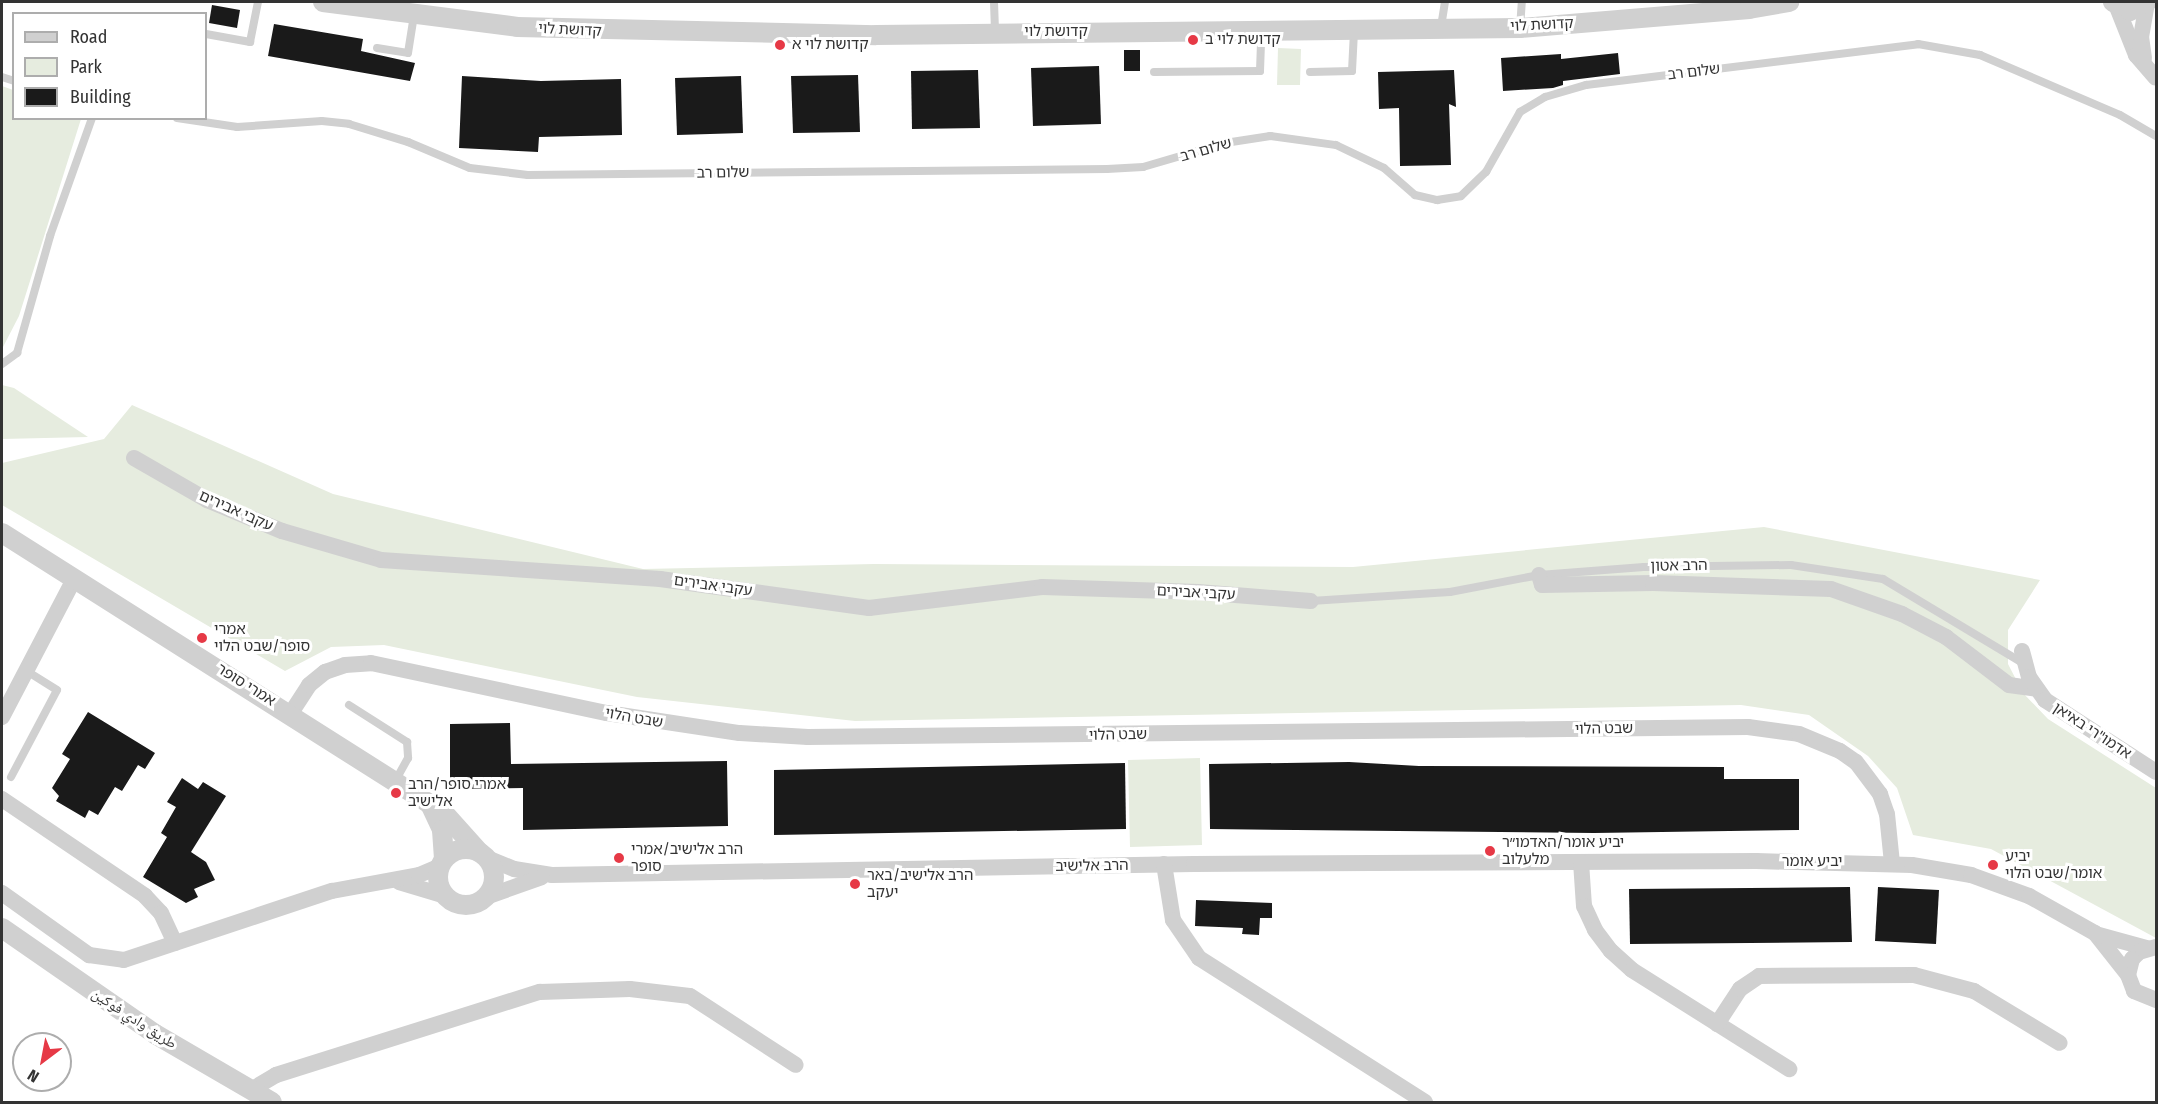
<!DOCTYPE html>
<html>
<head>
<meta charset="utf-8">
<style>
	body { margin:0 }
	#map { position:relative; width:2158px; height:1104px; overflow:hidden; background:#fff; font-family:"Fira Sans Condensed","Noto Naskh Arabic","Noto Sans Hebrew",sans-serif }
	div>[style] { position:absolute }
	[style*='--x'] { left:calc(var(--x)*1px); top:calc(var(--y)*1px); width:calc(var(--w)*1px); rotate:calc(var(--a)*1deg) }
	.green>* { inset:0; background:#e6ecdf }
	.building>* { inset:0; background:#1a1a1a }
	.service>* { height:8px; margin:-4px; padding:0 4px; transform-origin:4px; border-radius:4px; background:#d0d0d0 }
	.minor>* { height:16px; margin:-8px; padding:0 8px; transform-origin:8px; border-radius:8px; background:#d0d0d0 }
	.tertiary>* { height:20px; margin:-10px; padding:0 10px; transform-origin:10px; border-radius:10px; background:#d0d0d0 }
	.tertiary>.ring { margin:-10px; padding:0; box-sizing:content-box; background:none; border:20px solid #d0d0d0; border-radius:50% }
	.dots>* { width:16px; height:16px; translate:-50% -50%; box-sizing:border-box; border:3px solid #fff; border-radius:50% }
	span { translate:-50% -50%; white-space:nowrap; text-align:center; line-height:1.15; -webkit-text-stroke:6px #fff; paint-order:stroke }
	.street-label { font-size:15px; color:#333 }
	.poi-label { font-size:15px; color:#333 }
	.left { translate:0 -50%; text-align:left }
	.frame { position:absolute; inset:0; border:3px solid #333; pointer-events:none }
	.legend { position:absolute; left:12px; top:12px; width:195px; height:108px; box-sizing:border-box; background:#fff; border:2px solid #adadad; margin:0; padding:8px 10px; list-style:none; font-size:18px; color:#333 }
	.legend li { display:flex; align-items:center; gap:12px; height:30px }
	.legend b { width:30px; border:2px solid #adadad }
	.north { position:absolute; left:12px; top:1032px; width:60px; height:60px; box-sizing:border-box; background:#fff; border:2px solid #adadad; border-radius:50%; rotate:212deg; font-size:16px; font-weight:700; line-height:24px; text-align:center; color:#333 }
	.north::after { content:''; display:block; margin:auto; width:21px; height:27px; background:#e63946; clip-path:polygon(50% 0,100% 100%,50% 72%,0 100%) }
</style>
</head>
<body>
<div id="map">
	<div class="green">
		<i style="clip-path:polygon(1278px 48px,1301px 49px,1300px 85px,1277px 85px)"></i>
		<i style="clip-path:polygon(2px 86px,13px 90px,14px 118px,81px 119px,19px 316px,2px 349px)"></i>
		<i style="clip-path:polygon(2px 385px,14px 388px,88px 437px,2px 439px)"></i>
		<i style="clip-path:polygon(132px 405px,333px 494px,643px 569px,874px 564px,1353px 567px,1764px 527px,2040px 580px,2008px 630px,2008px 664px,2023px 693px,2048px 719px,2156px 788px,2156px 938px,1991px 849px,1913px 835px,1897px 788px,1868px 756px,1809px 715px,1741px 705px,855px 721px,637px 697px,384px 645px,331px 647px,285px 671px,2px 505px,2px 463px,104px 439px)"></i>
		<i style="clip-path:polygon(1200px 758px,1202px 845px,1130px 847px,1128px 760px)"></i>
	</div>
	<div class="building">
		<i style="clip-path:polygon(212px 5px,240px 10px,237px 28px,209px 23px)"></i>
		<i style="clip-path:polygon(274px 24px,363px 39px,361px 51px,415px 63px,410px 81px,268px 56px)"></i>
		<i style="clip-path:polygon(1124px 50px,1140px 50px,1140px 71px,1124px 71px)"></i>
		<i style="clip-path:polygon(1618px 53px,1620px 74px,1563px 81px,1563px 85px,1553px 88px,1503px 91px,1501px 58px,1561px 54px,1561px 59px)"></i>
		<i style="clip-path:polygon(1099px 66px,1101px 124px,1033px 126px,1031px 68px)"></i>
		<i style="clip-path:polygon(978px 70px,980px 128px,912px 129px,911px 71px)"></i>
		<i style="clip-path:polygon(1454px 70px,1456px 107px,1449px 104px,1451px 165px,1400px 166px,1399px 108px,1379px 109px,1378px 72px)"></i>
		<i style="clip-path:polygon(858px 75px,860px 132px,793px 133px,791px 76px)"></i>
		<i style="clip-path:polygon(462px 76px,541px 81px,621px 79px,622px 135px,539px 137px,538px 152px,459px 148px)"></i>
		<i style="clip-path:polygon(741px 76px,743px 133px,677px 135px,675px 78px)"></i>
		<i style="clip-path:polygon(88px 712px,155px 753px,145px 769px,138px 765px,122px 791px,115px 787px,98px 815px,89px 810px,85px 818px,56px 801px,59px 796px,52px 788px,70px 759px,62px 754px)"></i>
		<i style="clip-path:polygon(510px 723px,511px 764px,727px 761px,728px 826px,523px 830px,523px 788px,450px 789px,450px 724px)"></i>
		<i style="clip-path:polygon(1349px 762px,1419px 766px,1724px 767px,1724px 779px,1799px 779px,1799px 830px,1594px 833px,1210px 829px,1209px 764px)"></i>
		<i style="clip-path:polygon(1125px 763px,1126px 829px,774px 835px,774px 770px)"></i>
		<i style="clip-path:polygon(182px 778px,198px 789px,203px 782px,226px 796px,191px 852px,206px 862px,215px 880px,194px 889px,198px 897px,186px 903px,143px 877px,167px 837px,161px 833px,176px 807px,167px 802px)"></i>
		<i style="clip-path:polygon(1850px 887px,1852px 942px,1630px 944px,1629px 889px)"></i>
		<i style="clip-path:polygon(1878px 887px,1939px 890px,1936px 944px,1875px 941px)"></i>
		<i style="clip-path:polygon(1196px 900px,1272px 903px,1272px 918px,1260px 918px,1259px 935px,1242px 934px,1243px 928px,1195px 926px)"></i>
	</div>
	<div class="service">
		<i style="--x:994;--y:2;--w:30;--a:88"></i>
		<i style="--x:1441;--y:27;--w:25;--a:-81"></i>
		<i style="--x:1520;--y:28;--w:26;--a:-86"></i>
		<i style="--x:206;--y:34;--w:45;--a:10.3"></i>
		<i style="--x:250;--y:42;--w:41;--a:-78.7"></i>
		<i style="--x:377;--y:48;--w:31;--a:9"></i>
		<i style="--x:408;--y:53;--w:37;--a:-81"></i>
		<i style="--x:1154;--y:72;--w:106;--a:-0.5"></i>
		<i style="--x:1260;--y:71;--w:38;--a:-88"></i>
		<i style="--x:1310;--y:72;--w:42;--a:-1.4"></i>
		<i style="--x:1352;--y:71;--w:40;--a:-87.1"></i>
		<i style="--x:2;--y:77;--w:13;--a:18"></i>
		<i style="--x:177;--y:118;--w:61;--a:8.5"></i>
		<i style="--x:237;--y:127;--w:85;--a:-4"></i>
		<i style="--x:322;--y:121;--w:27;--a:6"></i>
		<i style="--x:349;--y:124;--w:62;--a:17"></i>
		<i style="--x:408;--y:142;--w:67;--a:22.8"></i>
		<i style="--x:470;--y:168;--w:58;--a:6.9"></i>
		<i style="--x:528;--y:175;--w:579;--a:-0.59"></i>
		<i style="--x:1107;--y:169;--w:36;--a:-3"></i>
		<i style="--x:1143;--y:167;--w:85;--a:-16.3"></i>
		<i style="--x:1225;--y:143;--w:46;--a:-8.8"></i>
		<i style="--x:1270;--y:136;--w:67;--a:7.8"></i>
		<i style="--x:1336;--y:145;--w:53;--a:25.6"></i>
		<i style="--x:1384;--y:168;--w:41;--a:41.1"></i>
		<i style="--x:1415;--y:195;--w:23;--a:13"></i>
		<i style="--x:1437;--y:200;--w:24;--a:-9"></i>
		<i style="--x:1461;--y:196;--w:35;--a:-44"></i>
		<i style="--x:1486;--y:172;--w:69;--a:-60.5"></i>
		<i style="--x:1520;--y:112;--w:29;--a:-31"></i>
		<i style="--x:1545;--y:97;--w:43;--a:-16.3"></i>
		<i style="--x:1586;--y:85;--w:335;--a:-7"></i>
		<i style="--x:1918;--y:44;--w:63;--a:10.1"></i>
		<i style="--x:1980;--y:55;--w:152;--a:23.2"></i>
		<i style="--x:2120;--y:115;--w:42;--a:30.3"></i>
		<i style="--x:2;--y:364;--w:19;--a:-36"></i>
		<i style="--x:17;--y:353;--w:122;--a:-74.2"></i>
		<i style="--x:50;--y:236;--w:125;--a:-70.4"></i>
		<i style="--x:1311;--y:601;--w:139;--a:-3.7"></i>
		<i style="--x:1450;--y:592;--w:91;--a:-10.8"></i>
		<i style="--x:1539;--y:575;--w:105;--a:-4.4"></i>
		<i style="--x:1644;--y:567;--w:147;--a:-0.8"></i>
		<i style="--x:1791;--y:565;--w:93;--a:8.7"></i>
		<i style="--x:1883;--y:579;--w:163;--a:31"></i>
		<i style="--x:349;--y:705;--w:69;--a:32.5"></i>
		<i style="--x:407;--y:742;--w:16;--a:86"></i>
		<i style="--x:408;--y:758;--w:26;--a:119"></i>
		<i style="--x:11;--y:777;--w:98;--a:-62.1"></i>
		<i style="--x:57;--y:690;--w:36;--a:-148"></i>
	</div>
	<div class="minor">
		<i style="--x:2117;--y:7;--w:52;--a:68.4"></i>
		<i style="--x:2136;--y:55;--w:30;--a:49"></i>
		<i style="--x:2144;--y:58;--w:21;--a:-98"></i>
		<i style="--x:2141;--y:37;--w:35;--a:-80"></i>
		<i style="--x:134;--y:458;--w:84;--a:29.9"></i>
		<i style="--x:207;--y:500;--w:81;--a:22.5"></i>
		<i style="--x:282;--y:531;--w:103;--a:16.3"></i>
		<i style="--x:381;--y:560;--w:280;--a:3.9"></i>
		<i style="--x:660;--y:579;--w:211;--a:7.9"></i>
		<i style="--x:869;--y:608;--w:174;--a:-6.9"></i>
		<i style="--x:1042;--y:587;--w:156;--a:1.8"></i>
		<i style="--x:1198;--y:592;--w:113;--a:4.6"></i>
		<i style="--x:1539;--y:575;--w:10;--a:73"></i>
		<i style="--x:1542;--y:585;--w:111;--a:-1"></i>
		<i style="--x:1653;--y:583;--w:178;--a:1.9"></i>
		<i style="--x:1831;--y:589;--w:75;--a:19.4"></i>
		<i style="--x:1902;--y:614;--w:50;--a:27.6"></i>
		<i style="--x:1946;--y:637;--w:79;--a:37.3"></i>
		<i style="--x:2009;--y:685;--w:27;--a:8"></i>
		<i style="--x:2022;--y:651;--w:27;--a:75"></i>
		<i style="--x:2029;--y:677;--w:28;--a:55"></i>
		<i style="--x:2045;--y:700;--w:132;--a:33"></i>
		<i style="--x:291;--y:713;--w:33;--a:-57"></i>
		<i style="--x:309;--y:685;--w:21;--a:-39"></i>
		<i style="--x:325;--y:672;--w:21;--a:-19"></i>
		<i style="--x:345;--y:665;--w:26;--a:-4"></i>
		<i style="--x:371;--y:663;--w:241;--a:12"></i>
		<i style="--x:607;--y:713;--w:134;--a:8.6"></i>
		<i style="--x:740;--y:733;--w:68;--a:3.4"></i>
		<i style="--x:808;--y:737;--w:940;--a:-0.61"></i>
		<i style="--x:1748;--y:727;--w:51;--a:7.8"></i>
		<i style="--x:1799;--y:734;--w:44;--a:22.5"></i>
		<i style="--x:1840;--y:751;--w:19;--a:35"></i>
		<i style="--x:1856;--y:762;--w:40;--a:53"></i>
		<i style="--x:1880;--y:794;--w:21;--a:71"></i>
		<i style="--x:1887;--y:814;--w:49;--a:84.2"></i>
		<i style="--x:2;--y:717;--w:156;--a:-62.4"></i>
		<i style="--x:2;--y:799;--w:173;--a:34.1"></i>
		<i style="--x:145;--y:896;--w:23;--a:47"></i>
		<i style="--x:161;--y:913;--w:33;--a:65"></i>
		<i style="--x:487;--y:858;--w:29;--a:22"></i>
		<i style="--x:514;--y:869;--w:38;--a:9"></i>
		<i style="--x:552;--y:875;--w:642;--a:-0.98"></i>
		<i style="--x:1194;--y:864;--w:562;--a:-0.31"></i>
		<i style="--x:1756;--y:861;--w:156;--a:1.5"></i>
		<i style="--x:1912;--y:865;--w:60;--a:9.6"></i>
		<i style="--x:1971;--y:875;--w:62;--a:19.9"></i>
		<i style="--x:2029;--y:896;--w:76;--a:29.3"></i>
		<i style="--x:2095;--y:933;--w:53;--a:51.8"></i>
		<i style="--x:1581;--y:862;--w:44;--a:86.1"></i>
		<i style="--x:1584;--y:906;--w:26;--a:65"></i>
		<i style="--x:1595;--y:930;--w:26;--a:53"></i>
		<i style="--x:1611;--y:951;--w:28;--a:42"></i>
		<i style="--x:1632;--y:970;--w:186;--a:32.2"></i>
		<i style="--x:1164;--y:864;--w:57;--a:80.9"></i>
		<i style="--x:1173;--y:920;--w:46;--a:55.6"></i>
		<i style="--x:1199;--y:958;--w:268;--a:32.5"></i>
		<i style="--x:399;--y:882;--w:48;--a:16.9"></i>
		<i style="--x:2;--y:893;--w:107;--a:35.5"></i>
		<i style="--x:89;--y:955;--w:35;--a:8"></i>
		<i style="--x:124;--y:960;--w:219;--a:-18.4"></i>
		<i style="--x:332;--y:891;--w:88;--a:-10.4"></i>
		<i style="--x:419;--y:875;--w:23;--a:-23"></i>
		<i style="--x:486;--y:897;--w:59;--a:-19.7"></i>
		<i style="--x:2099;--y:935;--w:50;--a:15.2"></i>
		<i style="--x:2156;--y:947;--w:18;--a:164"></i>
		<i style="--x:2139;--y:952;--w:10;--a:135"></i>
		<i style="--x:2132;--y:959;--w:16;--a:104"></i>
		<i style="--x:2128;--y:975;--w:17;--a:69"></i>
		<i style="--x:2134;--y:991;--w:24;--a:22"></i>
		<i style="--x:1717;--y:1024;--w:42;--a:-56.7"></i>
		<i style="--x:1740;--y:989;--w:23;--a:-34"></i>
		<i style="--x:1759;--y:976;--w:155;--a:-0.4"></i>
		<i style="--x:1914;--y:975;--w:62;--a:14.9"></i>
		<i style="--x:1974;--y:991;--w:100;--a:31.2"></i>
		<i style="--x:251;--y:1090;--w:29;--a:-31"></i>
		<i style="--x:276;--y:1075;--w:277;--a:-17.5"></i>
		<i style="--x:540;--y:992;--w:90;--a:-1.9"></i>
		<i style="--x:630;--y:989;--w:60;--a:6.7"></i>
		<i style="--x:690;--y:996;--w:126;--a:33.1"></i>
	</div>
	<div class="tertiary">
		<i style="--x:323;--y:2;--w:196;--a:7.3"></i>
		<i style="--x:517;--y:27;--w:359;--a:1.3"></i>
		<i style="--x:876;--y:35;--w:644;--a:-0.62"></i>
		<i style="--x:1520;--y:28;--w:230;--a:-4.7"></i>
		<i style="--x:1749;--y:9;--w:41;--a:-9.9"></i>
		<i style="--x:2113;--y:2;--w:19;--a:28"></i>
		<i style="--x:2130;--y:11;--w:19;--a:-28"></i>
		<i style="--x:2;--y:533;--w:523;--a:32.35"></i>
		<i style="--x:444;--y:813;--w:52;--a:48.1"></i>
		<i style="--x:431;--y:806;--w:26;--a:65"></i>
		<i style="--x:442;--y:830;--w:29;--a:86"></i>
		<i class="ring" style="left:438px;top:849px;width:36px;height:36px"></i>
		<i style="--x:2;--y:928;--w:186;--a:34.7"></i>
		<i style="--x:155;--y:1034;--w:135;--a:30.2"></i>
	</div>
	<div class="dots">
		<i style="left:1193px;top:40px;background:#e63946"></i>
		<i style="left:780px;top:45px;background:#e63946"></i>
		<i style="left:202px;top:638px;background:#e63946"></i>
		<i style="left:396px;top:793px;background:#e63946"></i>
		<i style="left:1490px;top:851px;background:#e63946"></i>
		<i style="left:619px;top:858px;background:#e63946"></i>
		<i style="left:1993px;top:865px;background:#e63946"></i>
		<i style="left:855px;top:884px;background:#e63946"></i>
	</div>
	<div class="street-label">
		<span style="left:1542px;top:25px;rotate:-3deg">קדושת לוי</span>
		<span style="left:570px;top:30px;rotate:3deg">קדושת לוי</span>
		<span style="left:1056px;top:32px">קדושת לוי</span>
		<span style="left:1694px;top:72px;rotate:-7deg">שלום רב</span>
		<span style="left:1206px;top:150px;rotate:-16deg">שלום רב</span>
		<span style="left:723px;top:173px;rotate:-1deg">שלום רב</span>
		<span style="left:236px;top:511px;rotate:24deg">עקבי אבירים</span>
		<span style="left:1679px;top:566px;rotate:-1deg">הרב אטון</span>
		<span style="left:713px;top:586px;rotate:8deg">עקבי אבירים</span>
		<span style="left:1196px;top:593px;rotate:3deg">עקבי אבירים</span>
		<span style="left:246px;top:685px;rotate:32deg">אמרי סופר</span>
		<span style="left:634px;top:718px;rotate:10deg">שבט הלוי</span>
		<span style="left:1604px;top:729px;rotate:-1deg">שבט הלוי</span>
		<span style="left:2092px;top:731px;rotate:33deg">אדמו"רי באיאן</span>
		<span style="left:1118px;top:735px;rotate:-1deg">שבט הלוי</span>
		<span style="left:1812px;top:862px">יביע אומר</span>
		<span style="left:1092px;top:866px;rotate:-1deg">הרב אלישיב</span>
		<span style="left:134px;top:1019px;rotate:33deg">طريق وادي فوکين</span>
	</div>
	<div class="poi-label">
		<span class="left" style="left:1205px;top:40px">קדושת לוי ב</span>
		<span class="left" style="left:792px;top:45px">קדושת לוי א</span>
		<span class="left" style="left:214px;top:638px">אמרי<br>סופר/שבט הלוי</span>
		<span class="left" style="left:408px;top:793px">אמרי סופר/הרב<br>אלישיב</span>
		<span class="left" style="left:1502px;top:851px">יביע אומר/האדמו״ר<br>מלעלוב</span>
		<span class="left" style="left:631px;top:858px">הרב אלישיב/אמרי<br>סופר</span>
		<span class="left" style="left:2005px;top:865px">יביע<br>אומר/שבט הלוי</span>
		<span class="left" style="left:867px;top:884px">הרב אלישיב/באר<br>יעקב</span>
	</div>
	<div class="frame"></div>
	<ul class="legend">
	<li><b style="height:8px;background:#d0d0d0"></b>Road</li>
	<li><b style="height:16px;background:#e6ecdf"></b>Park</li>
	<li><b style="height:16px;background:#1a1a1a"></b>Building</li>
	</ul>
	<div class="north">N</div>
</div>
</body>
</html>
